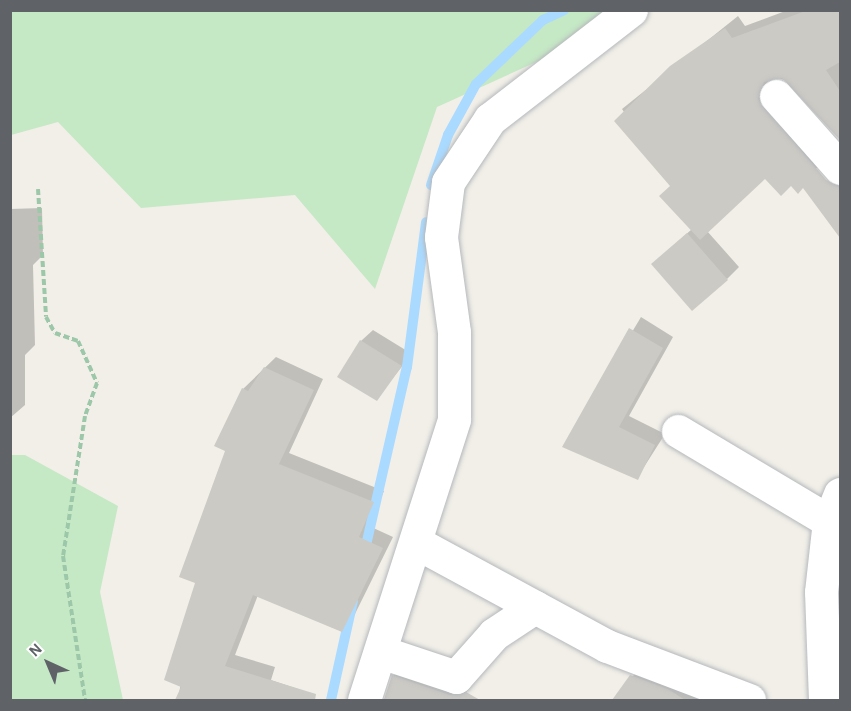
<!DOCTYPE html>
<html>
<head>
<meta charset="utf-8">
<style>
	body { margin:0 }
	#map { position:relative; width:851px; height:711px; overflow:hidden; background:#f1efe8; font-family:"Alegreya Sans",sans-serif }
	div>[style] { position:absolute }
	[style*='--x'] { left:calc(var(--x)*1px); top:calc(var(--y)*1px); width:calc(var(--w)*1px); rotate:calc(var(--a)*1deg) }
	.green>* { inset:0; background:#c5e8c5 }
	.shadow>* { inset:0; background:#0003 }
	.stream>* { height:10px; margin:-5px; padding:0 5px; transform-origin:5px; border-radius:5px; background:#aadaff }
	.building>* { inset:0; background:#cccac5 }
	.path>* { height:4px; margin-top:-2px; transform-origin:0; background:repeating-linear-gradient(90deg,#9cc7a9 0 6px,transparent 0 9px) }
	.roads { filter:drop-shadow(0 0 2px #b5b8bc) drop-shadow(0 0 2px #b5b8bc) }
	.street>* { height:33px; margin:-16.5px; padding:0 16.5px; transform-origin:16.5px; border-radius:16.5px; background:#fff }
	span { translate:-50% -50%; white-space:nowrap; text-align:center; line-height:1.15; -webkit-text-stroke:6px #fff; paint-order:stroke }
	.frame { position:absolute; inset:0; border:12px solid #5f6368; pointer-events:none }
	.north { position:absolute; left:18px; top:633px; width:60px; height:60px; -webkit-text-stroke:4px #fff; paint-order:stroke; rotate:316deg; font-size:16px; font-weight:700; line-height:24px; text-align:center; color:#5f6368 }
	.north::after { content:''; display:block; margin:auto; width:21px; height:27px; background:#5f6368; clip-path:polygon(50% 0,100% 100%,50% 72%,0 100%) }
</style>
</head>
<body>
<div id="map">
	<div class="green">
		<i style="clip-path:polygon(11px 11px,649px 11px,437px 107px,375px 289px,295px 195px,141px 208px,58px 122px,11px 135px)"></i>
		<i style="clip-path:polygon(11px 455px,25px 455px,118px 506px,100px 592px,123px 700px,11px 700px)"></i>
	</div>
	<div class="shadow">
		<i style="clip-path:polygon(788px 10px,840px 10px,840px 126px,834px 131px,791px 82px,771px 76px,774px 95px,831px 159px,791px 184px,765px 177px,707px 231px,739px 267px,727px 279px,665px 253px,692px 229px,672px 185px,622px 109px,738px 16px,745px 26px)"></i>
		<i style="clip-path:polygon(42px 208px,43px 255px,33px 265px,35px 345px,25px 355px,25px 405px,10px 418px,10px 209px)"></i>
		<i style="clip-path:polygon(641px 317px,673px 337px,629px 416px,665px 434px,637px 478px,564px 446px)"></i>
		<i style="clip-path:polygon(373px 330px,412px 354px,376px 399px,361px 341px)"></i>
		<i style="clip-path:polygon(276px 357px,323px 379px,289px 453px,384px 491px,369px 526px,393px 537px,352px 620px,341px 631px,258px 595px,235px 655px,275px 667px,271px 680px,298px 689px,294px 700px,195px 700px,179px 694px,197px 582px,227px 450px,243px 389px)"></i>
		<i style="clip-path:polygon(645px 661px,748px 700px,615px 699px)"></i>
		<i style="clip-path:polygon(405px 664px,470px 684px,463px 700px,384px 700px,393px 676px)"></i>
	</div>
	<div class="stream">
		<i style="--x:431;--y:185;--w:53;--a:-71.2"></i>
		<i style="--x:448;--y:135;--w:58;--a:-61.2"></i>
		<i style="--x:476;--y:84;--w:93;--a:-43.7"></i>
		<i style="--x:543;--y:20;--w:23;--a:-25"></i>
		<i style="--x:364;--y:554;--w:192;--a:-77.1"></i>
		<i style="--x:407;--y:367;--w:146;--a:-82.5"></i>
		<i style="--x:331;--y:700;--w:101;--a:-77.5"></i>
	</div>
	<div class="building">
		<i style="clip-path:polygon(808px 10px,840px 10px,840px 62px,826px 70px,840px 91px,840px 140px,782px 78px,764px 82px,758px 99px,826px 180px,840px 186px,840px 238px,803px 188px,798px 194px,791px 186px,781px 196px,765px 179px,700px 240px,659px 196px,670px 186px,614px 121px,670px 66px,725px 28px,732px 38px)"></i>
		<i style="clip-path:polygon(687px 233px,728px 280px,692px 311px,651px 264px)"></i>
		<i style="clip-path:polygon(629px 328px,663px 348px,619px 427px,655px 445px,638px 480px,562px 447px)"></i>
		<i style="clip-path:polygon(360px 340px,402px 366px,377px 401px,337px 377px)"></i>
		<i style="clip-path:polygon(264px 367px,314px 390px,279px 464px,374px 502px,359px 537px,383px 548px,342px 632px,253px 595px,225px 666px,316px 694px,315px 700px,175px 700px,181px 687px,164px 680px,195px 583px,179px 577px,225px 451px,214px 446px,242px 388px,248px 391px)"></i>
		<i style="clip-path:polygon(392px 675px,450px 695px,466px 692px,480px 700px,384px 700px)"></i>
		<i style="clip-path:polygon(630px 675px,668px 689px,685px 700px,612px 700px)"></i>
	</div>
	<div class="path">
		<i style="--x:38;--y:189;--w:128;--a:86.4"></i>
		<i style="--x:46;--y:317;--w:18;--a:61"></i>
		<i style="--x:55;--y:333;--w:24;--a:19"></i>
		<i style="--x:78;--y:341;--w:46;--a:65.7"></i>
		<i style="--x:97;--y:383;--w:35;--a:110"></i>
		<i style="--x:85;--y:416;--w:142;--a:98.9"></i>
		<i style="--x:63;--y:556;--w:146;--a:81.3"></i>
	</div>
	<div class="roads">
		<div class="street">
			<i style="--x:776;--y:96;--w:96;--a:48.4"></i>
			<i style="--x:678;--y:431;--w:176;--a:30.8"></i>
			<i style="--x:417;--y:543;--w:216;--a:28.5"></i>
			<i style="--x:607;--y:646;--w:152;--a:20.8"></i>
			<i style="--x:381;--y:652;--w:79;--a:18.4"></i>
			<i style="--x:456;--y:677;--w:57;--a:-48.5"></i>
			<i style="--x:494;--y:634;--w:49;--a:-33.4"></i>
			<i style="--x:364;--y:700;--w:295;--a:-72.2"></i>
			<i style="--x:454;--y:419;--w:87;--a:-90"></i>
			<i style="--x:454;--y:332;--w:96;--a:-97.8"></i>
			<i style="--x:441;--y:237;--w:55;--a:-82.7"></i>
			<i style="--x:448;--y:182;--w:76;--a:-56.3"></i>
			<i style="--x:490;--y:119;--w:178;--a:-37.7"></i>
			<i style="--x:825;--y:700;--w:108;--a:-92.1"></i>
			<i style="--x:821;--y:592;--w:71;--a:-83.6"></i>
			<i style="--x:829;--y:521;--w:29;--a:-68"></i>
		</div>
	</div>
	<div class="frame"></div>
	<div class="north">N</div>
</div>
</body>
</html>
